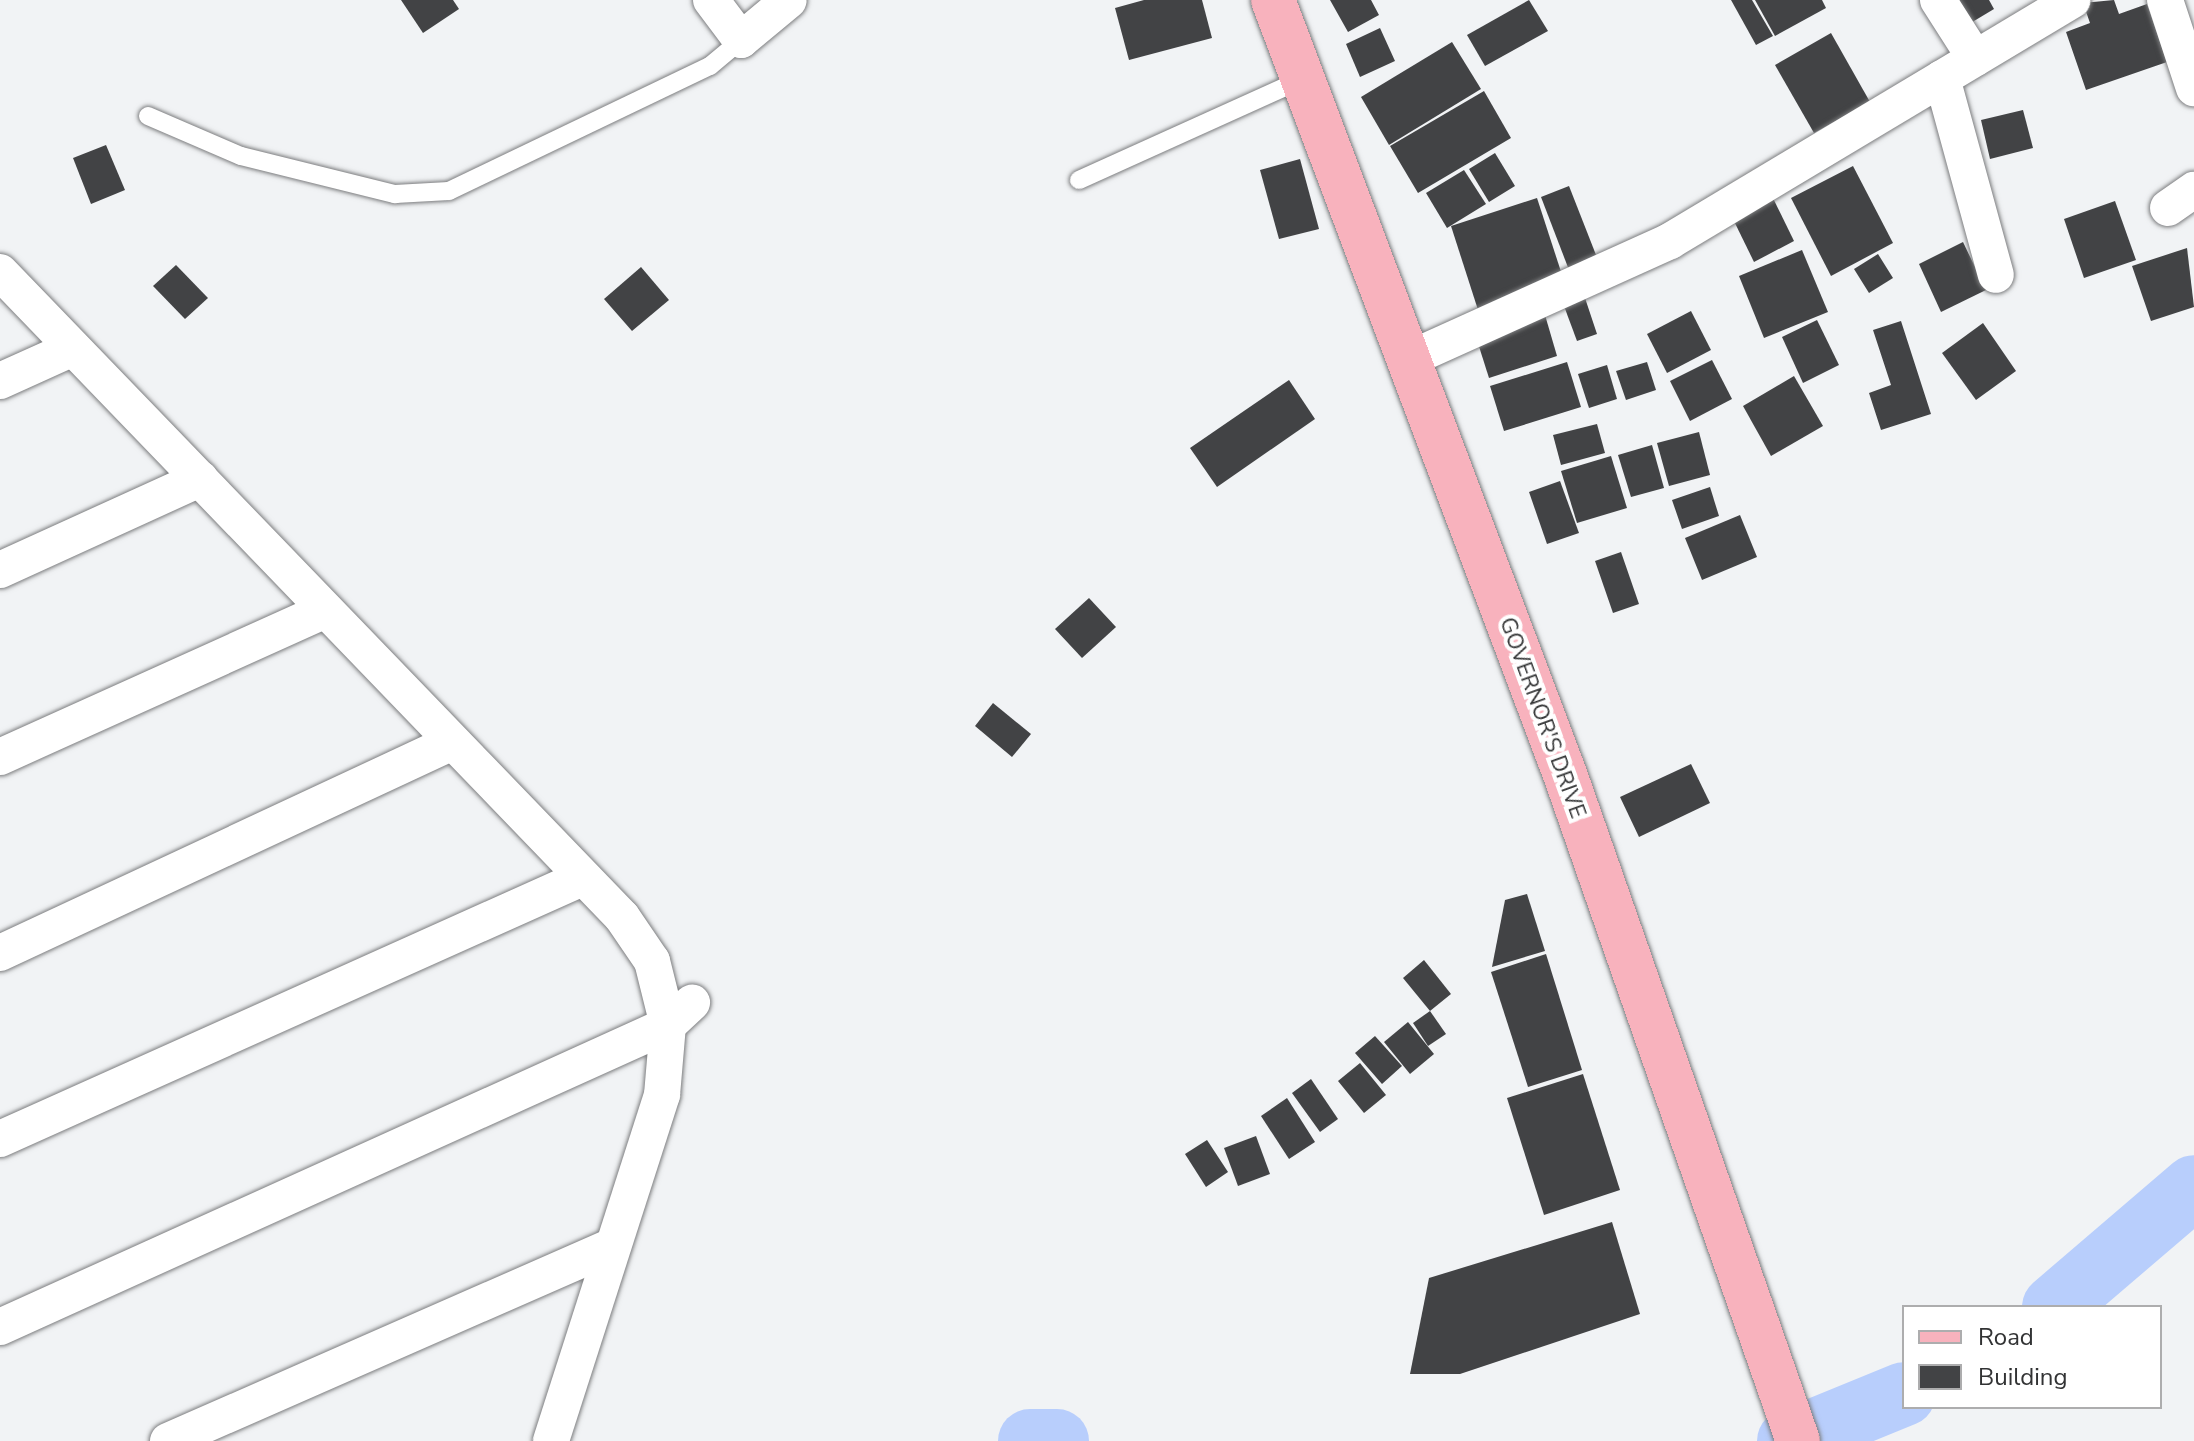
<!DOCTYPE html>
<html>
<head>
<meta charset="utf-8">
<style>
	body { margin:0 }
	#map { position:relative; width:2194px; height:1441px; overflow:hidden; background:#f1f3f5; font-family:"Nunito Sans",sans-serif }
	div>[style] { position:absolute }
	[style*='--x'] { left:calc(var(--x)*1px); top:calc(var(--y)*1px); width:calc(var(--w)*1px); rotate:calc(var(--a)*1deg) }
	.river>* { height:64px; margin:-32px; padding:0 32px; transform-origin:32px; border-radius:32px; background:#b8cefc }
	.building>* { inset:0; background:#424345 }
	.roads { filter:drop-shadow(0 0 2px #7c7d7f) drop-shadow(0 0 2px #7c7d7f) }
	.service>* { height:18px; margin:-9px; padding:0 9px; transform-origin:9px; border-radius:9px; background:#fff }
	.minor>* { height:36px; margin:-18px; padding:0 18px; transform-origin:18px; border-radius:18px; background:#fff }
	.primary>* { height:44px; margin:-22px; padding:0 22px; transform-origin:22px; border-radius:22px; background:#f8b2bd }
	span { translate:-50% -50%; white-space:nowrap; text-align:center; line-height:1.15; -webkit-text-stroke:8px #fff; paint-order:stroke }
	.street-label { font-size:22px; color:#323334 }
	.legend { position:absolute; left:1902px; top:1305px; width:260px; height:104px; box-sizing:border-box; background:#fff; border:2px solid #adadae; margin:0; padding:10px 14px; list-style:none; font-size:24px; color:#323334 }
	.legend li { display:flex; align-items:center; gap:16px; height:40px }
	.legend b { width:40px; border:2px solid #adadae }
</style>
</head>
<body>
<div id="map">
	<div class="river">
		<i style="--x:2054;--y:1307;--w:184;--a:-40.6"></i>
		<i style="--x:1030;--y:1441;--w:27;--a:0"></i>
		<i style="--x:1789;--y:1441;--w:124;--a:-22.2"></i>
	</div>
	<div class="building">
		<i style="clip-path:polygon(401px 0,453px 0,459px 9px,423px 33px)"></i>
		<i style="clip-path:polygon(1144px 0,1202px 0,1212px 38px,1129px 60px,1115px 8px)"></i>
		<i style="clip-path:polygon(1330px 0,1371px 0,1379px 15px,1348px 32px)"></i>
		<i style="clip-path:polygon(1529px 0,1548px 31px,1485px 66px,1467px 35px)"></i>
		<i style="clip-path:polygon(1731px 0,1752px 0,1773px 36px,1756px 45px)"></i>
		<i style="clip-path:polygon(1755px 0,1822px 0,1826px 8px,1775px 36px)"></i>
		<i style="clip-path:polygon(1955px 0,1989px 0,1994px 9px,1969px 24px)"></i>
		<i style="clip-path:polygon(2114px 0,2119px 14px,2147px 4px,2167px 62px,2086px 90px,2066px 32px,2090px 23px,2083px 3px)"></i>
		<i style="clip-path:polygon(1380px 28px,1395px 61px,1360px 77px,1346px 44px)"></i>
		<i style="clip-path:polygon(1831px 33px,1870px 102px,1814px 133px,1775px 65px)"></i>
		<i style="clip-path:polygon(1452px 42px,1481px 89px,1389px 145px,1361px 97px)"></i>
		<i style="clip-path:polygon(1484px 91px,1511px 138px,1418px 193px,1390px 146px)"></i>
		<i style="clip-path:polygon(2023px 110px,2033px 148px,1990px 159px,1981px 120px)"></i>
		<i style="clip-path:polygon(106px 145px,125px 190px,91px 204px,73px 158px)"></i>
		<i style="clip-path:polygon(1495px 153px,1515px 186px,1489px 202px,1469px 169px)"></i>
		<i style="clip-path:polygon(1300px 159px,1319px 229px,1279px 239px,1260px 170px)"></i>
		<i style="clip-path:polygon(1853px 166px,1893px 243px,1831px 276px,1791px 198px)"></i>
		<i style="clip-path:polygon(1464px 170px,1486px 204px,1447px 228px,1426px 193px)"></i>
		<i style="clip-path:polygon(1569px 186px,1598px 260px,1569px 270px,1541px 197px)"></i>
		<i style="clip-path:polygon(1771px 194px,1794px 241px,1754px 262px,1731px 215px)"></i>
		<i style="clip-path:polygon(1537px 198px,1565px 284px,1479px 313px,1451px 226px)"></i>
		<i style="clip-path:polygon(2115px 201px,2136px 260px,2084px 278px,2064px 219px)"></i>
		<i style="clip-path:polygon(1963px 242px,1986px 290px,1941px 312px,1919px 264px)"></i>
		<i style="clip-path:polygon(2187px 248px,2194px 307px,2151px 321px,2132px 266px)"></i>
		<i style="clip-path:polygon(1802px 250px,1828px 312px,1764px 338px,1739px 276px)"></i>
		<i style="clip-path:polygon(1878px 254px,1893px 278px,1869px 293px,1854px 269px)"></i>
		<i style="clip-path:polygon(176px 265px,208px 298px,185px 319px,153px 286px)"></i>
		<i style="clip-path:polygon(641px 267px,669px 300px,632px 331px,604px 299px)"></i>
		<i style="clip-path:polygon(1585px 298px,1597px 334px,1577px 341px,1564px 306px)"></i>
		<i style="clip-path:polygon(1691px 311px,1711px 350px,1667px 373px,1647px 334px)"></i>
		<i style="clip-path:polygon(1545px 315px,1557px 356px,1489px 378px,1476px 337px)"></i>
		<i style="clip-path:polygon(1817px 320px,1839px 365px,1803px 383px,1782px 337px)"></i>
		<i style="clip-path:polygon(1901px 321px,1931px 414px,1881px 430px,1869px 393px,1891px 385px,1873px 330px)"></i>
		<i style="clip-path:polygon(1983px 323px,2016px 371px,1976px 400px,1942px 353px)"></i>
		<i style="clip-path:polygon(1712px 360px,1732px 399px,1690px 421px,1670px 381px)"></i>
		<i style="clip-path:polygon(1567px 362px,1581px 407px,1504px 431px,1490px 386px)"></i>
		<i style="clip-path:polygon(1647px 362px,1656px 390px,1626px 400px,1616px 371px)"></i>
		<i style="clip-path:polygon(1607px 365px,1617px 399px,1589px 408px,1578px 374px)"></i>
		<i style="clip-path:polygon(1794px 376px,1823px 426px,1771px 456px,1743px 406px)"></i>
		<i style="clip-path:polygon(1289px 380px,1315px 419px,1217px 487px,1190px 448px)"></i>
		<i style="clip-path:polygon(1597px 424px,1605px 453px,1561px 465px,1553px 435px)"></i>
		<i style="clip-path:polygon(1699px 432px,1710px 475px,1669px 486px,1657px 443px)"></i>
		<i style="clip-path:polygon(1652px 445px,1664px 488px,1631px 497px,1618px 455px)"></i>
		<i style="clip-path:polygon(1611px 456px,1627px 508px,1577px 523px,1561px 471px)"></i>
		<i style="clip-path:polygon(1560px 481px,1579px 533px,1547px 544px,1529px 492px)"></i>
		<i style="clip-path:polygon(1710px 487px,1719px 516px,1682px 529px,1672px 500px)"></i>
		<i style="clip-path:polygon(1740px 515px,1757px 557px,1702px 580px,1685px 538px)"></i>
		<i style="clip-path:polygon(1621px 552px,1639px 604px,1613px 613px,1595px 561px)"></i>
		<i style="clip-path:polygon(1089px 598px,1116px 627px,1082px 658px,1055px 629px)"></i>
		<i style="clip-path:polygon(993px 703px,1031px 734px,1012px 757px,975px 726px)"></i>
		<i style="clip-path:polygon(1691px 764px,1710px 803px,1639px 837px,1620px 797px)"></i>
		<i style="clip-path:polygon(1527px 894px,1545px 951px,1492px 967px,1505px 900px)"></i>
		<i style="clip-path:polygon(1546px 954px,1582px 1070px,1528px 1087px,1491px 972px)"></i>
		<i style="clip-path:polygon(1424px 960px,1451px 994px,1430px 1011px,1403px 978px)"></i>
		<i style="clip-path:polygon(1430px 1011px,1446px 1034px,1428px 1046px,1413px 1023px)"></i>
		<i style="clip-path:polygon(1408px 1022px,1434px 1054px,1410px 1074px,1384px 1042px)"></i>
		<i style="clip-path:polygon(1375px 1036px,1402px 1066px,1382px 1084px,1355px 1053px)"></i>
		<i style="clip-path:polygon(1360px 1063px,1386px 1095px,1364px 1113px,1338px 1081px)"></i>
		<i style="clip-path:polygon(1583px 1074px,1620px 1190px,1544px 1215px,1507px 1098px)"></i>
		<i style="clip-path:polygon(1311px 1079px,1338px 1119px,1320px 1132px,1292px 1093px)"></i>
		<i style="clip-path:polygon(1287px 1098px,1315px 1142px,1289px 1159px,1261px 1116px)"></i>
		<i style="clip-path:polygon(1256px 1136px,1270px 1174px,1238px 1186px,1224px 1148px)"></i>
		<i style="clip-path:polygon(1207px 1140px,1228px 1172px,1206px 1187px,1185px 1154px)"></i>
		<i style="clip-path:polygon(1612px 1222px,1640px 1314px,1460px 1374px,1410px 1374px,1429px 1278px)"></i>
	</div>
	<div class="roads">
		<div class="service">
			<i style="--x:148;--y:116;--w:101;--a:23.3"></i>
			<i style="--x:241;--y:156;--w:159;--a:13.9"></i>
			<i style="--x:395;--y:194;--w:54;--a:-3.2"></i>
			<i style="--x:449;--y:191;--w:289;--a:-25.6"></i>
			<i style="--x:710;--y:66;--w:40;--a:-40"></i>
			<i style="--x:1079;--y:180;--w:246;--a:-24.3"></i>
		</div>
		<div class="minor">
			<i style="--x:711;--y:0;--w:50;--a:53.1"></i>
			<i style="--x:741;--y:40;--w:62;--a:-39.8"></i>
			<i style="--x:1938;--y:0;--w:69;--a:57.5"></i>
			<i style="--x:2165;--y:0;--w:93;--a:71.8"></i>
			<i style="--x:1942;--y:78;--w:204;--a:74.7"></i>
			<i style="--x:2168;--y:208;--w:32;--a:-35"></i>
			<i style="--x:0;--y:272;--w:896;--a:46.04"></i>
			<i style="--x:622;--y:917;--w:53;--a:55.7"></i>
			<i style="--x:652;--y:961;--w:66;--a:76"></i>
			<i style="--x:668;--y:1025;--w:70;--a:94.9"></i>
			<i style="--x:662;--y:1095;--w:363;--a:107.8"></i>
			<i style="--x:1409;--y:359;--w:286;--a:-24.3"></i>
			<i style="--x:1670;--y:241;--w:469;--a:-30.9"></i>
			<i style="--x:0;--y:381;--w:80;--a:-24.3"></i>
			<i style="--x:0;--y:570;--w:220;--a:-24.5"></i>
			<i style="--x:0;--y:757;--w:357;--a:-24.3"></i>
			<i style="--x:0;--y:953;--w:499;--a:-25"></i>
			<i style="--x:0;--y:1139;--w:638;--a:-24.15"></i>
			<i style="--x:0;--y:1327;--w:733;--a:-24.33"></i>
			<i style="--x:668;--y:1025;--w:33;--a:-43"></i>
			<i style="--x:168;--y:1441;--w:486;--a:-23.7"></i>
		</div>
		<div class="primary">
			<i style="--x:1273;--y:0;--w:830;--a:69.34"></i>
			<i style="--x:1566;--y:777;--w:703;--a:70.74"></i>
		</div>
	</div>
	<div class="street-label">
		<span style="left:1542px;top:718px;rotate:70deg">GOVERNOR'S DRIVE</span>
	</div>
	<ul class="legend">
	<li><b style="height:10px;background:#f8b2bd"></b>Road</li>
	<li><b style="height:22px;background:#424345"></b>Building</li>
	</ul>
</div>
</body>
</html>
